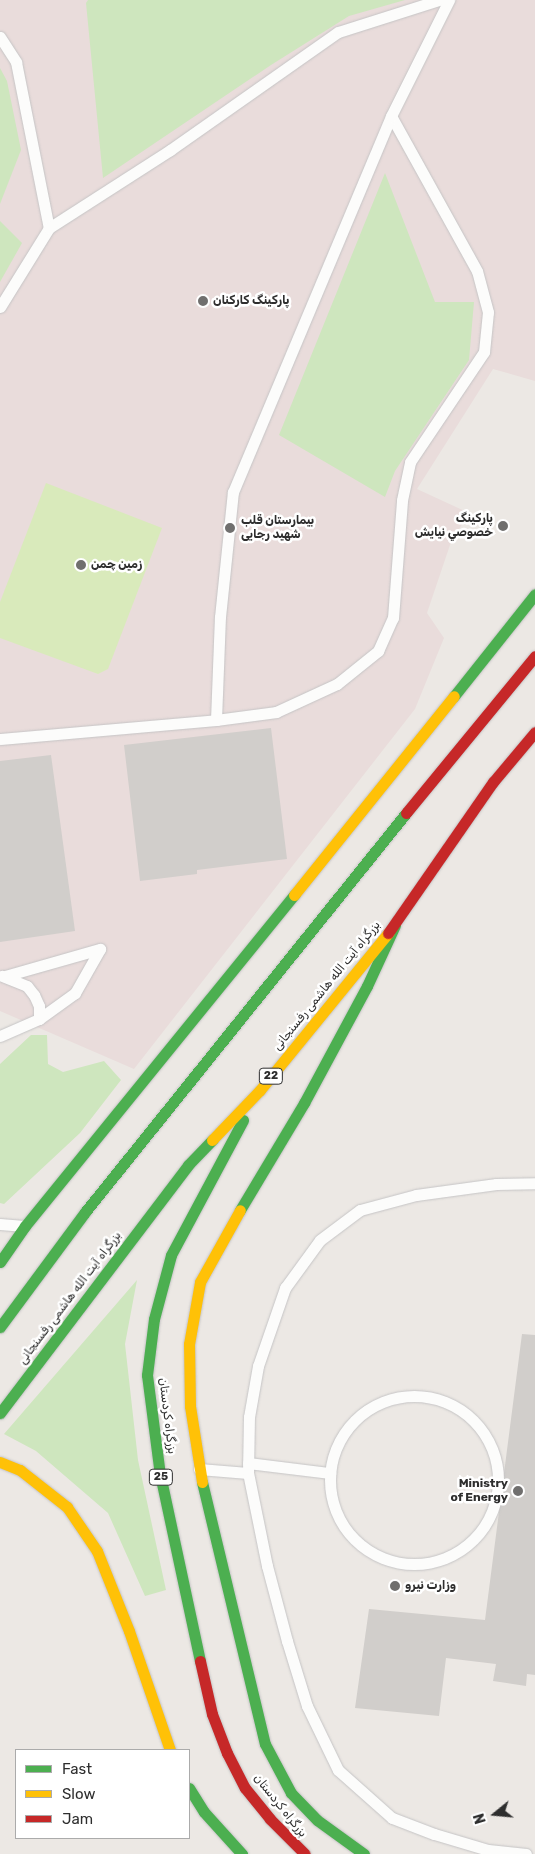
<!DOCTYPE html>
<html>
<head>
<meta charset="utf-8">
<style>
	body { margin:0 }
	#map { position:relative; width:535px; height:1854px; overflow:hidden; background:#ece8e4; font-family:Rubik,Vazirmatn,sans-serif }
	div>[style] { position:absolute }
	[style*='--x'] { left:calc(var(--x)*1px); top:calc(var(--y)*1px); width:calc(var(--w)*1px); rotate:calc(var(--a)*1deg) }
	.medical>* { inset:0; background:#e9dcdb }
	.green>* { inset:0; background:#cee6be }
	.pitch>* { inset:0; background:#d9eabb }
	.building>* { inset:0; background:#d1cecb }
	.roads { filter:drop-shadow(0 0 1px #c5c4c5) drop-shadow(0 0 1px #c5c4c5) }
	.lane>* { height:11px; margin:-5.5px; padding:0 5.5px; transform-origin:5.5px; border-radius:5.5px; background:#fcfcfb }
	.lane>.ring { margin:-5.5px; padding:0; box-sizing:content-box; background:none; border:11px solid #fcfcfb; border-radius:50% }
	.fast>* { height:11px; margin:-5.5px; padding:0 5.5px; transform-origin:5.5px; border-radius:5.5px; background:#4caf50 }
	.slow>* { height:11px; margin:-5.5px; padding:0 5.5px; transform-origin:5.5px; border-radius:5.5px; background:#ffc107 }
	.jam>* { height:11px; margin:-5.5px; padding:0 5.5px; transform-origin:5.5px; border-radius:5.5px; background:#c62828 }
	.dots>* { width:14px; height:14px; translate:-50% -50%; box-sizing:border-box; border:2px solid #fff; border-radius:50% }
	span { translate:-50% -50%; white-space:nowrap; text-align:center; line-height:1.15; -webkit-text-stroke:5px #fff; paint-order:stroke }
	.shield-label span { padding:1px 4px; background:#fff; border:1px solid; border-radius:4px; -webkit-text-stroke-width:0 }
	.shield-label { font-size:11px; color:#2e2e2e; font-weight:700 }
	.poi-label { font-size:12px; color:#2e2e2e; font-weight:700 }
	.left { translate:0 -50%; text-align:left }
	.right { translate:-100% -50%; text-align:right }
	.street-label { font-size:12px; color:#2e2e2e }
	.legend { position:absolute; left:15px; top:1749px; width:175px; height:90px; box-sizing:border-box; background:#fff; border:1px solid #ababab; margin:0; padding:6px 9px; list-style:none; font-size:15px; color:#2e2e2e }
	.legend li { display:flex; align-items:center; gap:10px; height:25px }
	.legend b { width:25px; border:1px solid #ababab }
	.north { position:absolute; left:470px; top:1789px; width:50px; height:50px; -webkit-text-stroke:4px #fff; paint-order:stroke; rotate:253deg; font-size:14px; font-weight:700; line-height:20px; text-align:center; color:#2e2e2e }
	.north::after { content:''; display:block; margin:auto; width:18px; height:22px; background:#2e2e2e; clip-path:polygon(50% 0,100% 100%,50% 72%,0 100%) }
</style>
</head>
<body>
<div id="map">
	<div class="medical">
		<i style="clip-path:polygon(0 0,535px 0,535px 381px,493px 369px,417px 489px,469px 513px,451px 542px,427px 613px,444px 638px,415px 709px,134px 1069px,0 1011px)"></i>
	</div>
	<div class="green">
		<i style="clip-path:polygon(88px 0,405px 0,349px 16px,271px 65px,103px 178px,86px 3px)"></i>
		<i style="clip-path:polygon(0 68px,7px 81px,21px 150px,0 204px)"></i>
		<i style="clip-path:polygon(385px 173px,435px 302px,474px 302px,469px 360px,395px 471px,385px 497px,279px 435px)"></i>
		<i style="clip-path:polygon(0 221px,22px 243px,0 282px)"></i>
		<i style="clip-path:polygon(31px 1035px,47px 1035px,48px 1064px,63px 1072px,104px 1061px,121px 1080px,80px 1133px,4px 1204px,0 1203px,0 1064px)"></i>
		<i style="clip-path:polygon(137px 1280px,125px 1344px,138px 1460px,166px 1590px,145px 1596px,108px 1513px,36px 1451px,4px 1434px)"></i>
	</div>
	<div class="pitch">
		<i style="clip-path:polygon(46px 483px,162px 528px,108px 669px,98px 674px,0 638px,0 602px)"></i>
	</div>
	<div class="building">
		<i style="clip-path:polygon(271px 728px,287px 859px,197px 870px,197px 874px,140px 881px,124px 745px)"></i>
		<i style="clip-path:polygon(51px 755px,75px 931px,0 942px,0 761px)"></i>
		<i style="clip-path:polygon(522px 1334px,535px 1335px,535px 1675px,527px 1674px,526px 1686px,493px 1681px,496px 1664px,446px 1658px,439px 1716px,355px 1708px,369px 1609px,485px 1620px)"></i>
	</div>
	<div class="roads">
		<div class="lane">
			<i style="--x:0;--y:37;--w:30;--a:57"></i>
			<i style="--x:16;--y:62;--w:169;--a:78.8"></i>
			<i style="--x:0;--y:307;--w:93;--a:-58.2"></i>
			<i style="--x:49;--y:228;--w:144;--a:-32.8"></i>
			<i style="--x:170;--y:150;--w:205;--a:-35.1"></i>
			<i style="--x:338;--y:32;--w:106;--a:-17.6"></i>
			<i style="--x:216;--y:720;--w:61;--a:-7.6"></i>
			<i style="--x:276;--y:712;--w:67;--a:-24.7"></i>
			<i style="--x:337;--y:684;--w:53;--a:-38.8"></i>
			<i style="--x:378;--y:651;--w:36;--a:-66"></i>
			<i style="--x:393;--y:618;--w:118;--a:-85.6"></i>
			<i style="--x:402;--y:500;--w:39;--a:-78"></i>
			<i style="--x:410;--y:462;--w:133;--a:-56.1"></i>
			<i style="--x:484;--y:352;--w:40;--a:-84.3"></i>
			<i style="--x:488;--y:312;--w:42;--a:-105"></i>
			<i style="--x:477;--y:271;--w:177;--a:-119"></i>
			<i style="--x:0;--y:739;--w:217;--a:-5"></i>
			<i style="--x:216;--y:720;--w:103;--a:-87.8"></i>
			<i style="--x:220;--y:617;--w:126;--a:-84.1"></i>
			<i style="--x:233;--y:492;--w:408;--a:-67.2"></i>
			<i style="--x:391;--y:116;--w:130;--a:-63.4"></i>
			<i style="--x:5;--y:976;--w:99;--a:-15.9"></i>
			<i style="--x:100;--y:949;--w:51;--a:119.6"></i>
			<i style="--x:75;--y:993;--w:44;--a:144.2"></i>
			<i style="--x:0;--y:1036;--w:43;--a:-23.6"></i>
			<i style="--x:39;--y:1019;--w:13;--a:-90"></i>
			<i style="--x:39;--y:1006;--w:12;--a:-114"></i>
			<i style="--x:34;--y:995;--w:11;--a:-128"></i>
			<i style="--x:27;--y:986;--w:27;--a:-158"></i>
			<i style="--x:0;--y:1224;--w:24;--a:5"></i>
			<i class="ring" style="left:330px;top:1396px;width:157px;height:157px"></i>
			<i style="--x:248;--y:1463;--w:83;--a:7"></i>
			<i style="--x:199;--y:1469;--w:49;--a:4.7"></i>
			<i style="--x:526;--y:1854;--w:38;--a:-174"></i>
			<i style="--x:488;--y:1850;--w:56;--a:-163.5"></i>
			<i style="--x:434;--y:1834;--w:45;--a:-159.1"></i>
			<i style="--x:392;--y:1818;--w:72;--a:-138.4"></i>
			<i style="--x:338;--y:1770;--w:71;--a:-115.8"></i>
			<i style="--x:307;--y:1706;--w:68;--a:-107.1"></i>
			<i style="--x:287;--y:1641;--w:78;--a:-104.9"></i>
			<i style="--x:267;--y:1566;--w:95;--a:-101.5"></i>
			<i style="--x:248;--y:1473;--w:56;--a:-89"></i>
			<i style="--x:249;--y:1417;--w:52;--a:-80"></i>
			<i style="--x:258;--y:1366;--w:83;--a:-70.9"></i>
			<i style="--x:285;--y:1288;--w:59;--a:-53.9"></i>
			<i style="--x:320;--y:1240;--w:50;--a:-36.9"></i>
			<i style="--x:360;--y:1210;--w:58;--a:-15"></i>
			<i style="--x:416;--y:1195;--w:81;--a:-7.8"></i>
			<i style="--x:496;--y:1184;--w:39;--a:-1"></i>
		</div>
		<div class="fast">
			<i style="--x:454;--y:696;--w:130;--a:-51.5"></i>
			<i style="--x:240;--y:1210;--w:125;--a:-59.1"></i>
			<i style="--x:304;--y:1103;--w:133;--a:-61.7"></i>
			<i style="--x:367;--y:986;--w:67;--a:-65.3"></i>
			<i style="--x:0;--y:1262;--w:44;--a:-55.2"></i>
			<i style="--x:25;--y:1226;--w:427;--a:-50.9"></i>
			<i style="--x:0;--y:1327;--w:143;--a:-53.5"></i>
			<i style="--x:85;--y:1212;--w:512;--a:-51.18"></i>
			<i style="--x:0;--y:1413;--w:311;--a:-52.8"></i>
			<i style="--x:188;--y:1165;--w:35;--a:-46"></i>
			<i style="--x:202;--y:1482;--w:269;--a:76.5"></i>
			<i style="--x:265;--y:1744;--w:55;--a:62"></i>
			<i style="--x:291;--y:1793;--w:37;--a:46"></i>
			<i style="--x:317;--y:1820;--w:58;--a:35.9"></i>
			<i style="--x:200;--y:1661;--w:190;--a:-102.1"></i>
			<i style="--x:160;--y:1475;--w:101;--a:-97.4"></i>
			<i style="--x:147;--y:1375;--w:56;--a:-82.9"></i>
			<i style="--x:154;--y:1319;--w:66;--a:-75.1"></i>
			<i style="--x:171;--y:1255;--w:153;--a:-61.9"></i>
			<i style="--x:189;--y:1788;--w:28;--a:58"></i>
			<i style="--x:204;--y:1812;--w:57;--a:47.9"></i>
		</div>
		<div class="slow">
			<i style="--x:294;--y:895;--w:255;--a:-51.2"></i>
			<i style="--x:212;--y:1140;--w:69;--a:-46.2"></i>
			<i style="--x:260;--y:1090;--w:203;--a:-50.8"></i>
			<i style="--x:0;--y:1462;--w:22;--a:22"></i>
			<i style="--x:20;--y:1470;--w:60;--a:38.2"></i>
			<i style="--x:67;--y:1507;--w:53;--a:55.7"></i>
			<i style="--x:97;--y:1551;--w:86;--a:68.2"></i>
			<i style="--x:129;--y:1631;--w:126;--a:71"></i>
			<i style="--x:202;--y:1482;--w:77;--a:-99"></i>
			<i style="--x:190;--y:1406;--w:62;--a:-90.9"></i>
			<i style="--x:189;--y:1344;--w:63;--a:-79.9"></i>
			<i style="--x:200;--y:1282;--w:82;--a:-60.9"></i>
		</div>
		<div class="jam">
			<i style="--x:406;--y:813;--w:203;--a:-50.6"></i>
			<i style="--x:388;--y:933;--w:184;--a:-55.2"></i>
			<i style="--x:493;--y:782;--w:65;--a:-50"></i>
			<i style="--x:200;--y:1661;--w:54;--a:77.2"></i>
			<i style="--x:212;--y:1714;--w:42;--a:69"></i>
			<i style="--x:227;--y:1753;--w:39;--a:63"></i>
			<i style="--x:245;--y:1788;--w:40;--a:51"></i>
			<i style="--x:270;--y:1819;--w:49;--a:45"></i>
		</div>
	</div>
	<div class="dots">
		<i style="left:203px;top:301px;background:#706f6e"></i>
		<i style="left:503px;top:526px;background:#706f6e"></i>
		<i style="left:230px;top:528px;background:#706f6e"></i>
		<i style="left:81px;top:565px;background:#706f6e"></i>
		<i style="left:518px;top:1491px;background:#706f6e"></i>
		<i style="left:395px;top:1586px;background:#706f6e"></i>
	</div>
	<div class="shield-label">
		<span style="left:271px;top:1076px">22</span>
		<span style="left:161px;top:1477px">25</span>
	</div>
	<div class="poi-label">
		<span class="left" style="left:213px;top:301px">پارکینگ کارکنان</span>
		<span class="right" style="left:493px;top:526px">پاركينگ<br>خصوصي نيايش</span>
		<span class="left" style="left:241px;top:528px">بیمارستان قلب<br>شهید رجایی</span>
		<span class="left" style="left:91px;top:565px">زمین چمن</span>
		<span class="right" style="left:508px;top:1491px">Ministry<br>of Energy</span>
		<span class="left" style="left:405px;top:1586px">وزارت نیرو</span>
	</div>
	<div class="street-label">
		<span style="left:327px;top:986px;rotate:-51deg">بزرگراه آیت الله هاشمی رفسنجانی</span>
		<span style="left:70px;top:1298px;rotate:-53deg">بزرگراه آیت الله هاشمی رفسنجانی</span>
		<span style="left:167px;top:1416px;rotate:83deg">بزرگراه کردستان</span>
		<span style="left:280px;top:1806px;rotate:51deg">بزرگراه کردستان</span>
	</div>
	<ul class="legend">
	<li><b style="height:6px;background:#4caf50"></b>Fast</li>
	<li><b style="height:6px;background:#ffc107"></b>Slow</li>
	<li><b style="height:6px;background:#c62828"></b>Jam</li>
	</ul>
	<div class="north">N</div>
</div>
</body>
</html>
